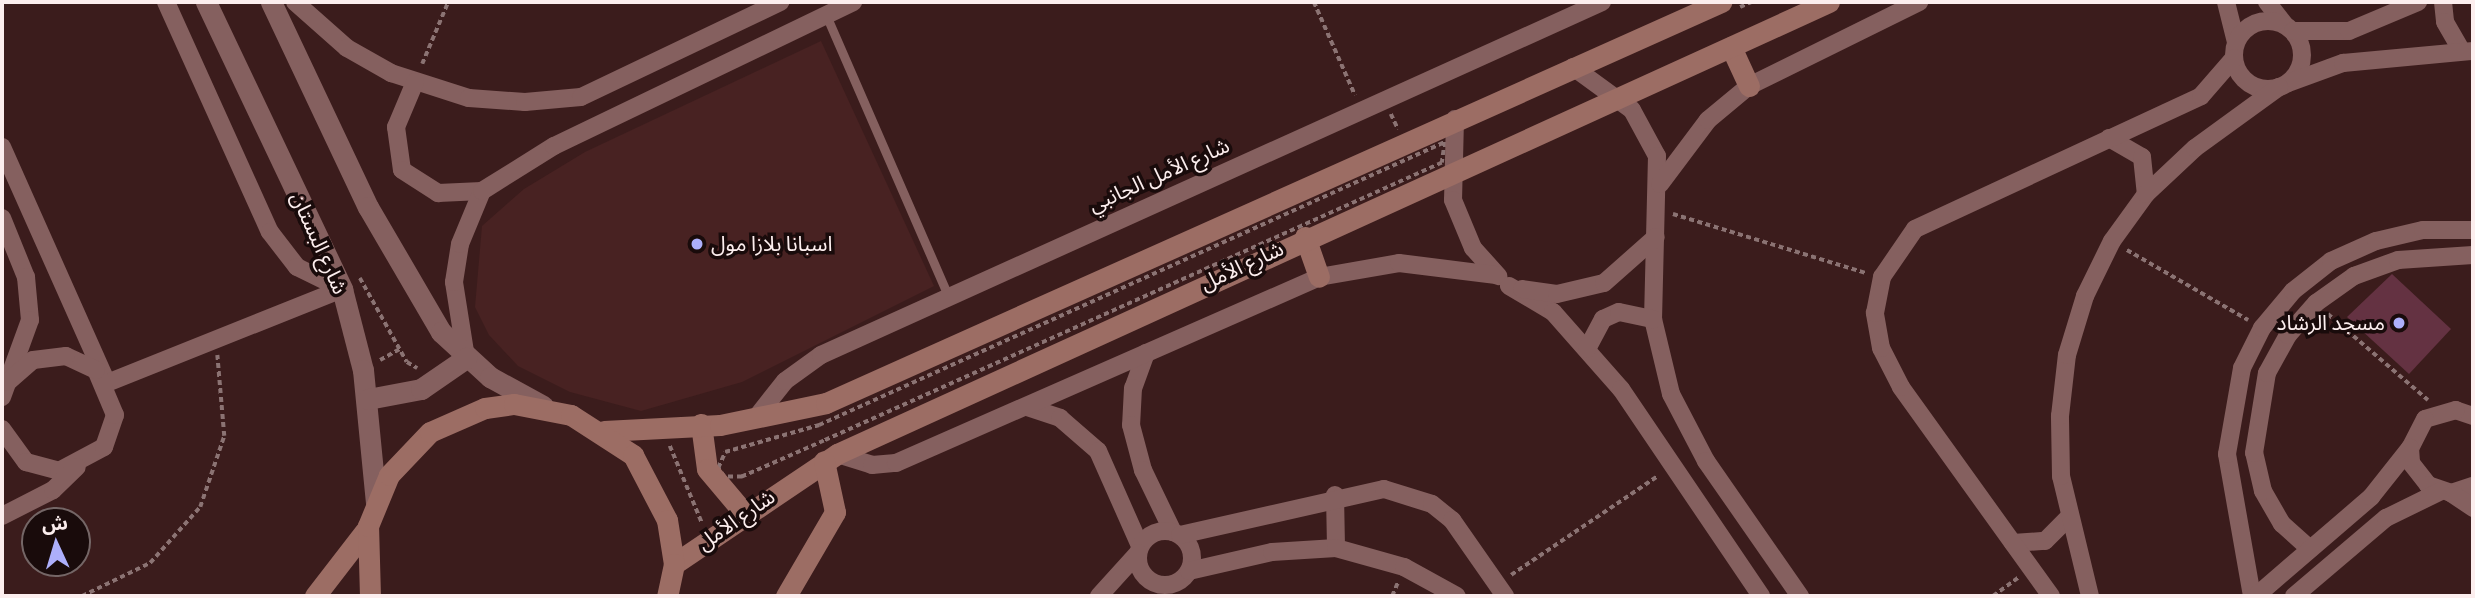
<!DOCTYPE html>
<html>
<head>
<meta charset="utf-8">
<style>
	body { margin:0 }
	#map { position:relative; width:2475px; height:598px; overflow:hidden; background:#3b1c1c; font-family:"PT Sans Narrow","Noto Sans Arabic",sans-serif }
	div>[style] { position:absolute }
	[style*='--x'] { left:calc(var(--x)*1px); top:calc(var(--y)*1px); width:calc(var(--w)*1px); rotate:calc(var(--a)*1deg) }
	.built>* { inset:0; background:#482222 }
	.building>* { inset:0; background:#643242 }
	.path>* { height:3.5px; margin-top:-1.75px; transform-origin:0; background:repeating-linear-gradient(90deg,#8b7373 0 5px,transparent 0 8.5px) }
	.service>* { height:9px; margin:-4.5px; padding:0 4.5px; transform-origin:4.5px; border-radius:4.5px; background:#85605f }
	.minor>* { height:18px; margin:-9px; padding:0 9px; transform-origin:9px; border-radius:9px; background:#85605f }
	.minor>.ring { margin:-9px; padding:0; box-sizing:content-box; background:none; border:18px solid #85605f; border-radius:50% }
	.tertiary>* { height:21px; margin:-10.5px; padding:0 10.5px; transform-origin:10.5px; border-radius:10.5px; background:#85605f }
	.secondary>* { height:21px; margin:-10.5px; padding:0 10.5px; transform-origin:10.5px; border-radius:10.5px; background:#9c6d64 }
	.dots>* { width:19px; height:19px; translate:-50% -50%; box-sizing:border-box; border:4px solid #190b0b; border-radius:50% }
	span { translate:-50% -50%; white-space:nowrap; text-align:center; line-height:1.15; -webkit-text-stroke:7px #190b0b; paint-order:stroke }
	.street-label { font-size:21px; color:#fceeee }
	.poi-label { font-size:21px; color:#fceeee }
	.left { translate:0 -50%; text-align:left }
	.right { translate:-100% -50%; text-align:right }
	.frame { position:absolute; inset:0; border:4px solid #fceeee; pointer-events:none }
	.north { position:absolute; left:21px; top:507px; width:70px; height:70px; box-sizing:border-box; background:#190b0b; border:2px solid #746666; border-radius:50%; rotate:356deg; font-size:19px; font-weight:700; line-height:28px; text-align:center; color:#fceeee }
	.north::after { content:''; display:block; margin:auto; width:24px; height:32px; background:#adaffb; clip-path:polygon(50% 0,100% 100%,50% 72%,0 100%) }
</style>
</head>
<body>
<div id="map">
	<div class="built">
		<i style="clip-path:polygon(821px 41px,934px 286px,742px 382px,641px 411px,570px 392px,518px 366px,489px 335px,475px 307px,482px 226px,524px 189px,585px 152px)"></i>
	</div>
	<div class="building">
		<i style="clip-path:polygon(2392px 274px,2451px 329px,2409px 374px,2347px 317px)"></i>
	</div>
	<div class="path">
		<i style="--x:1314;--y:2;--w:102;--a:66.2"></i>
		<i style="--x:1740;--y:7;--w:12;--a:-24"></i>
		<i style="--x:422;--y:64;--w:67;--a:-67.2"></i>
		<i style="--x:1391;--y:114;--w:17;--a:65"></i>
		<i style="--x:1445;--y:142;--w:21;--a:98"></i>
		<i style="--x:1442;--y:163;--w:678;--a:155.78"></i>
		<i style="--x:824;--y:441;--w:90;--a:156.3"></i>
		<i style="--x:742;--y:477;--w:18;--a:180"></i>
		<i style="--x:724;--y:477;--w:11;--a:-124"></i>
		<i style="--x:718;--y:468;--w:17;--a:-66"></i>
		<i style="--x:725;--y:452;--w:98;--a:-16"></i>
		<i style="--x:819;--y:425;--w:687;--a:-24.33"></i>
		<i style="--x:1673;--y:214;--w:202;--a:17"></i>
		<i style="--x:2127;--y:250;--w:140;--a:30"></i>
		<i style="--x:360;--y:278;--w:96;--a:60.8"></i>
		<i style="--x:407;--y:362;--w:12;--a:31"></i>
		<i style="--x:2328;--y:314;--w:132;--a:40.7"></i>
		<i style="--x:380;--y:360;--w:23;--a:-29"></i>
		<i style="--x:670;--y:446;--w:83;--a:67.4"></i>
		<i style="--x:1511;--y:575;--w:177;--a:-34"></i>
		<i style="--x:82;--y:596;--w:76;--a:-25.9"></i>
		<i style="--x:150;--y:563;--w:75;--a:-48.2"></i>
		<i style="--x:200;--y:507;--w:75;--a:-71.3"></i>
		<i style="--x:224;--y:436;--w:81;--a:-94.9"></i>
		<i style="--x:1392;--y:596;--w:15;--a:-67"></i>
		<i style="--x:1993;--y:596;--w:31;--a:-36"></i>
	</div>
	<div class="service">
		<i style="--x:826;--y:15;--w:305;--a:66.5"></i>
	</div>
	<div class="minor">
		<i style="--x:166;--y:2;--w:252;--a:65.7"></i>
		<i style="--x:270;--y:232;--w:44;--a:52.4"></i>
		<i style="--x:297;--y:267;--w:50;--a:26.1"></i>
		<i style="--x:295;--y:2;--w:69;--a:41.5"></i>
		<i style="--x:347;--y:48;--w:51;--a:29.6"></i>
		<i style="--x:391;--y:73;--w:82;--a:17.8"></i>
		<i style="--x:469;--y:98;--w:56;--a:4.1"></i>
		<i style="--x:525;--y:102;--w:56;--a:-5.1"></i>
		<i style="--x:581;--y:97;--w:221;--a:-25.5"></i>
		<i style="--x:2226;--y:2;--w:41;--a:76"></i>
		<i style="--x:2267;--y:2;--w:29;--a:52"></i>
		<i style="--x:2443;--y:2;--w:20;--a:84"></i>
		<i style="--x:2445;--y:22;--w:32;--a:60"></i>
		<i class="ring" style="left:2234px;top:21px;width:50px;height:50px"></i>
		<i style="--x:2293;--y:31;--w:56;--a:0"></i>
		<i style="--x:2349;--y:31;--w:75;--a:-22.8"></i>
		<i style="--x:1573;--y:67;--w:73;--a:36.1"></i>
		<i style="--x:1632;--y:110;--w:52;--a:61.5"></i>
		<i style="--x:1657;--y:156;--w:163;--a:91.4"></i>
		<i style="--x:1653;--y:319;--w:77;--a:76.5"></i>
		<i style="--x:1671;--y:394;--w:76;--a:62.4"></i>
		<i style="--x:1706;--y:461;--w:165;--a:55.2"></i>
		<i style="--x:415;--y:82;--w:49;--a:112.9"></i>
		<i style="--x:396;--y:127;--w:43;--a:82.1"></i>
		<i style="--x:402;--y:170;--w:43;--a:32.6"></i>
		<i style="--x:438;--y:193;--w:44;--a:-2.6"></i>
		<i style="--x:2288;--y:83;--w:59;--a:-20"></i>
		<i style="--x:2343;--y:63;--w:131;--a:-5.3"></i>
		<i style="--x:1455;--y:119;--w:81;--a:91.4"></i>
		<i style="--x:1453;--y:200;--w:52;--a:67.4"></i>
		<i style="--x:1473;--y:248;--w:38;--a:48"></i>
		<i style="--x:2109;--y:138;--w:38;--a:30"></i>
		<i style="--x:2142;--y:157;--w:37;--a:84"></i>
		<i style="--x:2;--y:147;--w:258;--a:66"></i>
		<i style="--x:107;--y:383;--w:253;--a:-21.8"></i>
		<i style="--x:1660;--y:184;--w:80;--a:-53.1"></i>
		<i style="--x:1708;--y:120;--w:53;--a:-39.7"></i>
		<i style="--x:1749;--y:86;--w:190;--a:-26.3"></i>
		<i style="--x:2;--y:218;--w:64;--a:67.9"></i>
		<i style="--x:26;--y:277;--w:43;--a:84.7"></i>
		<i style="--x:30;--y:320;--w:82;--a:110"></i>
		<i style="--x:1509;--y:286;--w:51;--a:30.6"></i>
		<i style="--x:1553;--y:312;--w:103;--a:48.6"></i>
		<i style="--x:1621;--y:389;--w:250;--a:55.9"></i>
		<i style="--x:1522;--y:289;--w:35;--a:8"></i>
		<i style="--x:1557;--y:294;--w:48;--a:-13.2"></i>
		<i style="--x:1604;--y:283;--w:69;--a:-41.5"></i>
		<i style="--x:1587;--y:349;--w:34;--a:-62"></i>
		<i style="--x:1603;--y:319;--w:17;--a:-24"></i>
		<i style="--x:1619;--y:312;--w:35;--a:12"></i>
		<i style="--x:1146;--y:353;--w:37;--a:110"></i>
		<i style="--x:1133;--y:388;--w:37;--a:93"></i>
		<i style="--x:1131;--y:425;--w:47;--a:75.1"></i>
		<i style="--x:1143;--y:470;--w:69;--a:64.2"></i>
		<i style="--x:466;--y:358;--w:77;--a:-99"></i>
		<i style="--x:454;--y:282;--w:38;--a:-81"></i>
		<i style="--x:460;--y:244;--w:57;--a:-67.5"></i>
		<i style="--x:482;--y:191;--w:85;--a:-32"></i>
		<i style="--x:554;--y:146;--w:332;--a:-25.7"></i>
		<i style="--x:1027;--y:407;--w:35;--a:18"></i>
		<i style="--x:1060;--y:418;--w:50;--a:41"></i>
		<i style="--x:1098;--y:451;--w:104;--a:66.1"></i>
		<i style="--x:2473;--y:416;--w:18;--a:-161"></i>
		<i style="--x:2456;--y:410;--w:32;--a:164"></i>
		<i style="--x:2425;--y:419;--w:33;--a:117"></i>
		<i style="--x:2410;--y:448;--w:15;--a:86"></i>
		<i style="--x:2411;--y:463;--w:28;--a:52"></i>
		<i style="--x:2428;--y:485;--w:24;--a:19"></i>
		<i style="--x:2451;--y:493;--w:23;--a:-18"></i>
		<i style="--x:755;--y:419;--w:48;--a:-51.7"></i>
		<i style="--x:785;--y:381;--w:44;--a:-35.8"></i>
		<i style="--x:821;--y:355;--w:857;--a:-24.32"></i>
		<i style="--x:2;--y:429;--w:41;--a:54"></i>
		<i style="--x:26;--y:462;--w:34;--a:15"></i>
		<i style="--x:59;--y:471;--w:51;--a:-28.1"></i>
		<i style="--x:104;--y:447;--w:34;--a:-71"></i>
		<i style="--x:115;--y:415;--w:49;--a:-112.9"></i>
		<i style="--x:96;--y:370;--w:33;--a:-155"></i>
		<i style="--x:66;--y:356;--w:33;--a:173"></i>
		<i style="--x:33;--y:360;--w:33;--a:139"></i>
		<i style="--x:837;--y:454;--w:37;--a:17"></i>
		<i style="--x:872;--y:465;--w:24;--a:-5"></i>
		<i style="--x:896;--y:463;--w:462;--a:-23.7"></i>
		<i style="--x:1319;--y:277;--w:81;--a:-9.9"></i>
		<i style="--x:1399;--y:263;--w:98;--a:7.1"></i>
		<i style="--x:2451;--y:493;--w:27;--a:34"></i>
		<i style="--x:1335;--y:495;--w:53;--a:88.9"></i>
		<i style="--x:2;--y:516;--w:57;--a:-27"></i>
		<i style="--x:53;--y:490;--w:33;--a:-44"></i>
		<i class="ring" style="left:1138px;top:531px;width:36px;height:36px"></i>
		<i style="--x:1180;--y:535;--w:209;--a:-12.7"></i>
		<i style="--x:1384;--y:489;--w:50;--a:17.4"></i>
		<i style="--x:1432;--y:504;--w:26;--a:39"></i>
		<i style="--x:1452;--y:520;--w:93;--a:55.1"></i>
		<i style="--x:2013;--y:543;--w:32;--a:-4"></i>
		<i style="--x:2045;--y:541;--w:33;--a:-45"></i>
		<i style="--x:2310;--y:549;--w:38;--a:-138"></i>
		<i style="--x:2282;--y:524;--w:38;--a:-120"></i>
		<i style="--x:2263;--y:491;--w:39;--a:-103"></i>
		<i style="--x:2254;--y:453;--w:81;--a:-80.8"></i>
		<i style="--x:2267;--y:373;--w:43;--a:-61.1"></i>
		<i style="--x:2288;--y:335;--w:43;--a:-48.8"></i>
		<i style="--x:2316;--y:303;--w:47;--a:-35.4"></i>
		<i style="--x:2354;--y:276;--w:47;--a:-20"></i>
		<i style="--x:2398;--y:260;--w:75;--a:-3.8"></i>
		<i style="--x:1189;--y:571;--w:85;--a:-12.9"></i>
		<i style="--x:1272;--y:552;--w:64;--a:-3.6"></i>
		<i style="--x:1336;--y:548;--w:71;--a:15.6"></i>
		<i style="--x:1404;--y:567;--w:60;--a:28.7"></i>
		<i style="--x:1099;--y:596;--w:58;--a:-47.8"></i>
		<i style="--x:2051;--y:596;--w:257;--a:-125.7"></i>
		<i style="--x:1901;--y:387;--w:44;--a:-117.1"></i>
		<i style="--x:1881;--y:348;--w:36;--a:-100"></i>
		<i style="--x:1875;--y:313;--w:37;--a:-79"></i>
		<i style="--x:1882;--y:277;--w:58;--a:-55.5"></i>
		<i style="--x:1915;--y:229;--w:315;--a:-24.9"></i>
		<i style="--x:2201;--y:96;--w:50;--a:-49"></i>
		<i style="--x:2090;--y:596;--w:123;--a:-103.6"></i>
		<i style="--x:2061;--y:476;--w:60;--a:-91"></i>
		<i style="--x:2060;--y:416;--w:61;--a:-83.5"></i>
		<i style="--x:2067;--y:355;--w:62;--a:-73"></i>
		<i style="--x:2085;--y:296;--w:61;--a:-63.9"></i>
		<i style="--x:2112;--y:241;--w:58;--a:-54.1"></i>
		<i style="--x:2146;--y:194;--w:67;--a:-43.2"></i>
		<i style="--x:2195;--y:148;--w:104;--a:-36"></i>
		<i style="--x:2252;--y:596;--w:144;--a:-100"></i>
		<i style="--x:2227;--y:454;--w:87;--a:-80.1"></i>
		<i style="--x:2242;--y:368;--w:45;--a:-63.4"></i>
		<i style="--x:2262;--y:328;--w:48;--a:-50"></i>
		<i style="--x:2293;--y:291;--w:48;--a:-38.3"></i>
		<i style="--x:2331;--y:261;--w:49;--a:-24"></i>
		<i style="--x:2376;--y:241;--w:48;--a:-13.2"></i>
		<i style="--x:2423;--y:230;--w:50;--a:0"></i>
		<i style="--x:2256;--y:596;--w:152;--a:-40.7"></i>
		<i style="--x:2371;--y:497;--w:63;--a:-51.5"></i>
		<i style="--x:2294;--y:596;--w:121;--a:-40.3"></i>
		<i style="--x:2386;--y:518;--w:61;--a:-26.1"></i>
	</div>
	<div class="tertiary">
		<i style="--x:206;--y:2;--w:318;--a:64.6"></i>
		<i style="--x:342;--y:289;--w:84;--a:75.5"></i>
		<i style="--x:363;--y:370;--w:133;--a:84.4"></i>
		<i style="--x:271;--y:2;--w:227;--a:64.7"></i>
		<i style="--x:368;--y:207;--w:145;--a:59.7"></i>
		<i style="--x:441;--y:332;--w:67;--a:42.6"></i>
		<i style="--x:490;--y:377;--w:60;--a:28.7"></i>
		<i style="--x:368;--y:399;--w:54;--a:-10.7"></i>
		<i style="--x:421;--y:389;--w:55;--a:-34.6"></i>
	</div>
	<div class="secondary">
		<i style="--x:1731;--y:47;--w:43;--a:65.2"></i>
		<i style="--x:1305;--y:237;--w:42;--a:70.7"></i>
		<i style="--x:701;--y:424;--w:45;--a:82.4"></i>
		<i style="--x:707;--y:469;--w:57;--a:49.9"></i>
		<i style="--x:604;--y:431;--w:116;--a:-3"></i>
		<i style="--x:720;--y:425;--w:108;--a:-11.7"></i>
		<i style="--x:826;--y:403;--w:981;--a:-24.13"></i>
		<i style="--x:674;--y:564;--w:197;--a:-34"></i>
		<i style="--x:837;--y:454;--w:1090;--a:-24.5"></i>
		<i style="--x:315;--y:596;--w:82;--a:-52.4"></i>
		<i style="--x:370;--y:596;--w:70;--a:-91.6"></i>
		<i style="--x:368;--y:526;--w:55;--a:-67.6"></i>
		<i style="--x:389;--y:475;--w:59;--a:-46.4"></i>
		<i style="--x:430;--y:432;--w:60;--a:-23.6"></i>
		<i style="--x:485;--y:408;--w:29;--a:-8"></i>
		<i style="--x:514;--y:404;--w:58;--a:10.9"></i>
		<i style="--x:571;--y:415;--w:74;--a:32.8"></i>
		<i style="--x:633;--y:455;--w:73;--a:62.4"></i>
		<i style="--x:667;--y:520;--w:45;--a:81"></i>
		<i style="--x:674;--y:564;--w:33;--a:102"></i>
		<i style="--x:786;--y:596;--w:97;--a:-59.7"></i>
		<i style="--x:835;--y:512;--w:52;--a:-102.2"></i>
	</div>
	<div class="dots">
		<i style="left:697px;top:244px;background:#adaffb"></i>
		<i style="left:2399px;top:323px;background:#adaffb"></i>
	</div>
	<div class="street-label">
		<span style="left:1159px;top:175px;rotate:-24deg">شارع الأمل الجانبي</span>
		<span style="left:319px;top:243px;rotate:66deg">شارع البستان</span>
		<span style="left:1242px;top:266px;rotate:-25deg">شارع الأمل</span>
		<span style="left:736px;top:520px;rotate:-35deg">شارع الأمل</span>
	</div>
	<div class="poi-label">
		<span class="left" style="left:711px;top:244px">اسبانا بلازا مول</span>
		<span class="right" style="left:2385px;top:323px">مسجد الرشاد</span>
	</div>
	<div class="frame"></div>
	<div class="north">ش</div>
</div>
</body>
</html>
